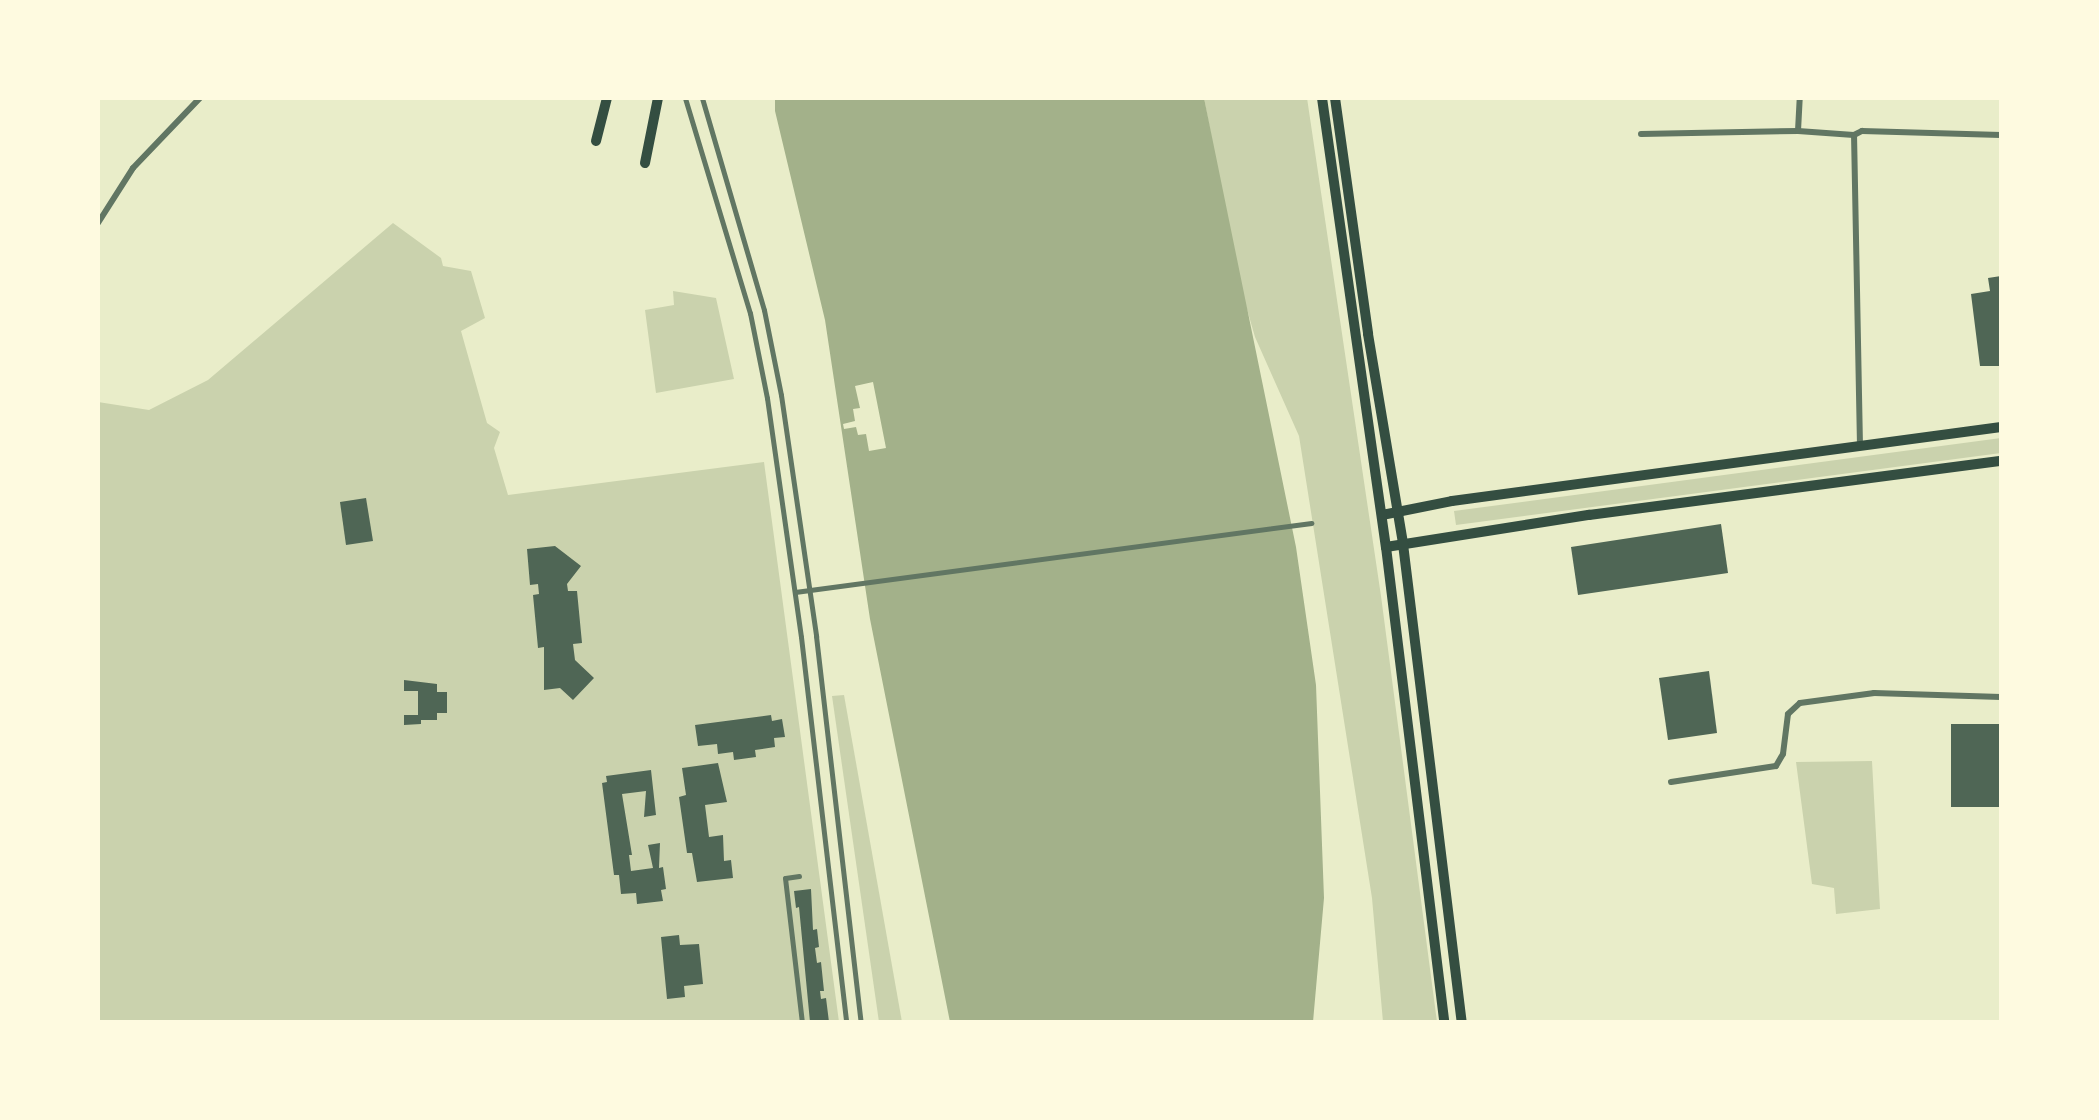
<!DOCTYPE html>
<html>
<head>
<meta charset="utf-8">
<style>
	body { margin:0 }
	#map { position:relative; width:2099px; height:1120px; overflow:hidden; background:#e9edc9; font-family:Mulish,sans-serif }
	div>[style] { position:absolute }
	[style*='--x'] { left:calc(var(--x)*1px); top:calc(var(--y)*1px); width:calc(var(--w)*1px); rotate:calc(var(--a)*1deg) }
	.green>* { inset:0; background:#cad2ad }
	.water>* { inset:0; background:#a3b18a }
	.pier>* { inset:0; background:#e9edc9 }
	.building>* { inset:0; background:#4f6655 }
	.pedestrian>* { height:5px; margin:-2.5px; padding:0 2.5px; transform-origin:2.5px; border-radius:2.5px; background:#617663 }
	.minor>* { height:6px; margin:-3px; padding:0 3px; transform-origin:3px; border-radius:3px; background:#617663 }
	.primary>* { height:10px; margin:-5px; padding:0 5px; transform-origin:5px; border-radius:5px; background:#344e41 }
	.trunk>* { height:10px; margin:-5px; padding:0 5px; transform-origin:5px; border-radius:5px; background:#344e41 }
	span { translate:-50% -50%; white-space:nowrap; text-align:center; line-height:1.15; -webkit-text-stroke:8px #fefae0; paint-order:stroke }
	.frame { position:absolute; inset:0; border:100px solid #fefae0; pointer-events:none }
</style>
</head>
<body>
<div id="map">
	<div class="green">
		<i style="clip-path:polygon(1204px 98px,1307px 98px,1381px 596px,1437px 1022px,1383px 1022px,1372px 898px,1299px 436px,1255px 337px,1238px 278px)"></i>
		<i style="clip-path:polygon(393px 223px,441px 258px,443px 266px,471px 271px,485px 318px,461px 331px,487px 423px,500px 432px,494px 448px,508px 495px,764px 462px,839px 1022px,98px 1022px,98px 402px,149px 410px,208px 380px)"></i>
		<i style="clip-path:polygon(673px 291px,716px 298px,734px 379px,656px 393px,645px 310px,674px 305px)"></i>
		<i style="clip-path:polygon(2001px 438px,2001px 453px,1456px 525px,1454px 511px)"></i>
		<i style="clip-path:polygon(844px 695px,902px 1022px,879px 1022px,832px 696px)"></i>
		<i style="clip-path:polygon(1872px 761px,1880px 909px,1836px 914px,1834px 888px,1812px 884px,1796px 762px)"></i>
	</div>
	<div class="water">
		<i style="clip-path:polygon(775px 98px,1204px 98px,1296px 547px,1316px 685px,1324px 898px,1313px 1022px,950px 1022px,870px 619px,825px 320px,775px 111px)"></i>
	</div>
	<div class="pier">
		<i style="clip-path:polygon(873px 382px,886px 448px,869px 451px,866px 434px,858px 435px,856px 427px,844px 429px,843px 424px,855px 421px,853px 409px,860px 408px,855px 386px)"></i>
	</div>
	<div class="building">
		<i style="clip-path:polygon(2001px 276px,2001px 366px,1980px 366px,1971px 294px,1990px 291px,1988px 278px)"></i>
		<i style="clip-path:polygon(366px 498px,373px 541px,346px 545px,340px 502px)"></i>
		<i style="clip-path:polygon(1721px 524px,1728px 573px,1578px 595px,1571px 547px)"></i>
		<i style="clip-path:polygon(555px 546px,581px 566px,567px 584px,568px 591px,577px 591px,582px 643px,573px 644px,575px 660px,594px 678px,573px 700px,560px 688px,544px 690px,544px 647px,538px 648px,533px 595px,539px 594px,538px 584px,530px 585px,527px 549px)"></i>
		<i style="clip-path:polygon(1709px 671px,1717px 733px,1668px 740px,1659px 678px)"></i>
		<i style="clip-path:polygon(404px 680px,437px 684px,437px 692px,447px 692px,447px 713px,437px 713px,437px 720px,421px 720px,421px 724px,404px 725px,404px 715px,418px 715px,418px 691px,404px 691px)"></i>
		<i style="clip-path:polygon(771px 715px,772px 721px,782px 719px,785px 737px,774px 738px,775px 747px,755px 750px,756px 757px,734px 760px,733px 752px,718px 754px,717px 744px,698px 746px,695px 725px)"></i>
		<i style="clip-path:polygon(1951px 724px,2001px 724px,2001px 807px,1951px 807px)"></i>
		<i style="clip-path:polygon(718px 763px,727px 802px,705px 805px,709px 837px,723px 835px,724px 861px,731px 860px,733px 878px,697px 882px,692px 853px,687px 853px,679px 797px,686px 795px,682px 768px)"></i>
		<i style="clip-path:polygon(651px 770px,656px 815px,644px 817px,646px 791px,622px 794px,632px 855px,629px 855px,631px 871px,653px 868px,648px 845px,660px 843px,659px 868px,663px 867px,666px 889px,661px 890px,663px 901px,637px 904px,636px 893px,621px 894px,619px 875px,614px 875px,602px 783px,607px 782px,606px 776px)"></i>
		<i style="clip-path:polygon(811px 889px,813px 930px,817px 929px,819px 947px,815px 948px,817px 963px,821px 962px,824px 991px,820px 991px,821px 999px,826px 998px,829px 1022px,810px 1022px,799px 907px,796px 908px,794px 891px)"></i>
		<i style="clip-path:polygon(679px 935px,680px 945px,699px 944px,703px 984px,684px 986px,685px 997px,667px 999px,661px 937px)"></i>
	</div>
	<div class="pedestrian">
		<i style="--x:685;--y:98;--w:225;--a:73.2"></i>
		<i style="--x:750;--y:313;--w:87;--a:78.7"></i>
		<i style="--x:767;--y:398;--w:241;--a:81.9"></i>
		<i style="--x:801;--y:637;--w:388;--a:83.3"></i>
		<i style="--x:702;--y:98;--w:221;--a:73.7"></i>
		<i style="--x:764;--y:310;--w:87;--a:78.7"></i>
		<i style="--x:781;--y:395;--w:244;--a:81.7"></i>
		<i style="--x:816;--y:636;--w:389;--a:83.4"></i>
		<i style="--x:795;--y:592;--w:521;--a:-7.62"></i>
		<i style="--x:799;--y:876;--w:14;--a:172"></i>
		<i style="--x:785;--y:878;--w:145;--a:83.3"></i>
	</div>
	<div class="minor">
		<i style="--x:1798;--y:131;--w:33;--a:-87"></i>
		<i style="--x:1641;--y:134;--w:157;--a:-1.1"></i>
		<i style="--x:1798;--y:131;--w:56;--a:4.1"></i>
		<i style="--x:98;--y:223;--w:65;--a:-57.5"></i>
		<i style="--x:133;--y:168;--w:97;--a:-46.3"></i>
		<i style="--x:1860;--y:446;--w:311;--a:-91.1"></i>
		<i style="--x:1854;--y:135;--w:9;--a:-27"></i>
		<i style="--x:1862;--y:131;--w:139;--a:1.6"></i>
		<i style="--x:1671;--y:782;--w:106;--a:-8.7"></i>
		<i style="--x:1776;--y:766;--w:14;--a:-60"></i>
		<i style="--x:1783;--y:754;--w:40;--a:-82.9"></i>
		<i style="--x:1788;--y:714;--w:16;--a:-43"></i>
		<i style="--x:1800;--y:703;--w:75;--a:-7.7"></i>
		<i style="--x:1874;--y:693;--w:127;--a:1.8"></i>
	</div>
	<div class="primary">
		<i style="--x:596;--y:141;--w:44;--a:-75.7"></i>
		<i style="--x:645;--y:163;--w:66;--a:-78.7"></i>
		<i style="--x:1382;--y:515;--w:71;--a:-11.3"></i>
		<i style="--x:1452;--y:501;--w:554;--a:-7.68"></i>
		<i style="--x:1386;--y:547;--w:206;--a:-9"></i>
		<i style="--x:1589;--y:515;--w:416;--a:-7.5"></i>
	</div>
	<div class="trunk">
		<i style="--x:1322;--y:98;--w:454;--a:81.9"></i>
		<i style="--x:1386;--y:547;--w:479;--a:83"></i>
		<i style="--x:1335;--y:98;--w:238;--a:82"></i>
		<i style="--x:1368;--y:334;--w:213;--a:80.5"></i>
		<i style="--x:1403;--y:544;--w:482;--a:83"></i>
	</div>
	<div class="frame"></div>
</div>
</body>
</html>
